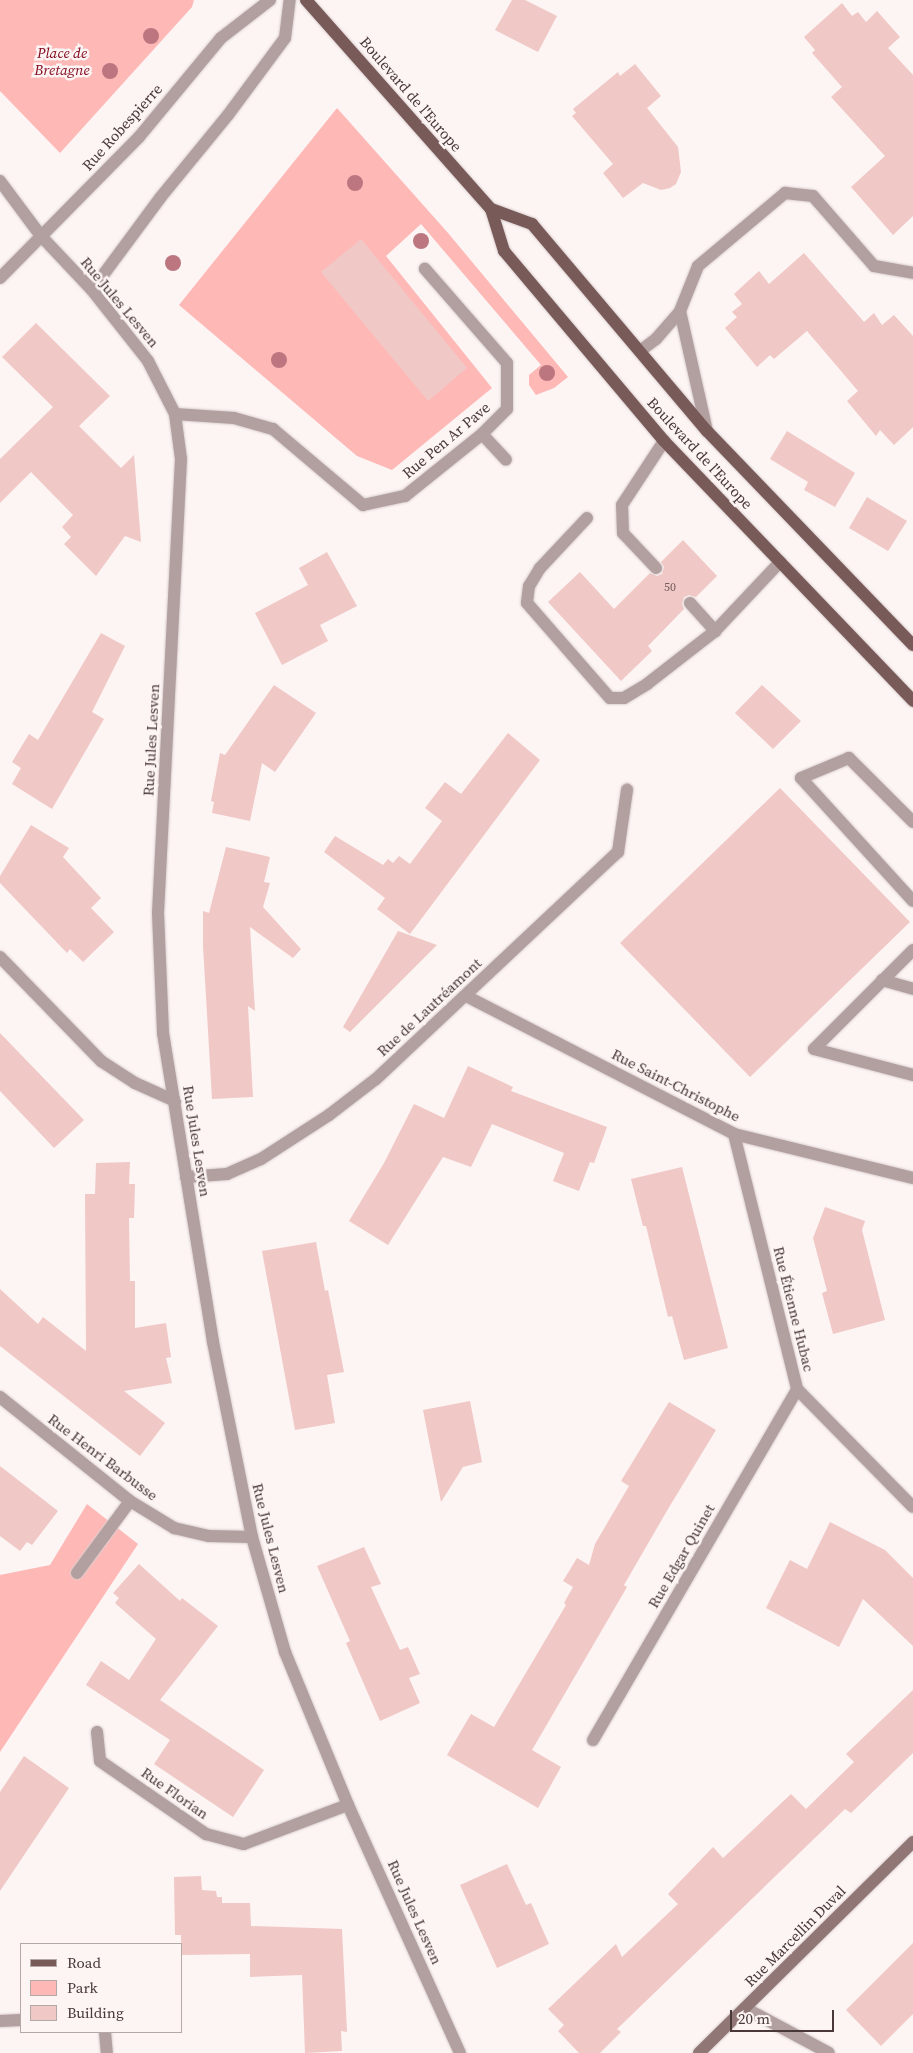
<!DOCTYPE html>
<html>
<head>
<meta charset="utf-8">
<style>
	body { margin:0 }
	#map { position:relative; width:913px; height:2053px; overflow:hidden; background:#fdf4f4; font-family:"Source Serif 4",serif }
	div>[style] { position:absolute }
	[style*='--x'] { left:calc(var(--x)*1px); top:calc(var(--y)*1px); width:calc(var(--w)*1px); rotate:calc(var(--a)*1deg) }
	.green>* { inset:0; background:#feb8b6 }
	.building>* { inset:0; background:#f0c8c6 }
	.roads { filter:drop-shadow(0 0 1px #d9cece) drop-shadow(0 0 1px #d9cece) }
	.service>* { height:12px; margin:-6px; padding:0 6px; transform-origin:6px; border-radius:6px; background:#b2a0a0 }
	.minor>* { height:12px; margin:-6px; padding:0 6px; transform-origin:6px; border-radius:6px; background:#b2a0a0 }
	.tertiary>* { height:12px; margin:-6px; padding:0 6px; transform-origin:6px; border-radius:6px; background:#b2a0a0 }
	.secondary>* { height:12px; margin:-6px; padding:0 6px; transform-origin:6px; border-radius:6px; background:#907776 }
	.primary>* { height:12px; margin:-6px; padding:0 6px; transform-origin:6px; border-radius:6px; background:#785a59 }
	.trees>* { width:16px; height:16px; margin:-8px; border-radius:50%; background:#bb7680 }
	span { translate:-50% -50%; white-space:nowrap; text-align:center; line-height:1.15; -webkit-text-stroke:5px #fdf4f4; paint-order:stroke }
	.number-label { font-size:12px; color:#725c5b }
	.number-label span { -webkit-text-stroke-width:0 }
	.park-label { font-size:15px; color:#850e21; font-style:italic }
	.street-label { font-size:15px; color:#483837 }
	.legend { position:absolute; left:20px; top:1943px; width:162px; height:90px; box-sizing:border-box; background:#fdf4f4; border:1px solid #b5a9a8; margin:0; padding:6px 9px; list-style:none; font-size:15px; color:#483837 }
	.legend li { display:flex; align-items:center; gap:10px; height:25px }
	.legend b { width:25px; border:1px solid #b5a9a8 }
	.scale { position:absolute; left:730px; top:2010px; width:104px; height:22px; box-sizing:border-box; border:2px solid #483837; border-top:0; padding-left:6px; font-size:15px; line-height:18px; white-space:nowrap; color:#483837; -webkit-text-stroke:4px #fdf4f4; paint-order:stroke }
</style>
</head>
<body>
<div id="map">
	<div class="green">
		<i style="clip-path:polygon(0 0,194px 0,192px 7px,60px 153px,0 91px)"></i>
		<i style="clip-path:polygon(337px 108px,448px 233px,568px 377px,554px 388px,536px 395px,529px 385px,529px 375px,541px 365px,421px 224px,386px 256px,492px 388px,392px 470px,357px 456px,179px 305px)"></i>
		<i style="clip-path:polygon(87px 1504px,138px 1544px,0 1752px,0 1575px,50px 1565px)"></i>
	</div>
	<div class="building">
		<i style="clip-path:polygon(512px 0,525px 0,557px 16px,538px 52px,495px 30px)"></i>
		<i style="clip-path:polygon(842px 3px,852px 16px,858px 12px,866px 22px,877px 11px,900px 37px,888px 48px,913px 75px,913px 216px,893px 235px,851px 187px,885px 156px,831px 97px,842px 87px,812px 53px,815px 50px,804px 37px)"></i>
		<i style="clip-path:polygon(635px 64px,661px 96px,647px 108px,678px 147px,681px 172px,676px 184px,670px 188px,661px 190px,643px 183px,623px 198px,603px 173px,613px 164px,572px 116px,576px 113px,573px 109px,618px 72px,620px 76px)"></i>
		<i style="clip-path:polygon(361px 239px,467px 368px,428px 401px,321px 272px)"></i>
		<i style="clip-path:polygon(804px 253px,864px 322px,874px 313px,882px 325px,894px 315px,913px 336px,913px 427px,894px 445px,880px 430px,876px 436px,847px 401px,858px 391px,807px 331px,774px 359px,770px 355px,757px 367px,725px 328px,737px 317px,732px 312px,742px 304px,734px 294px,759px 271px,769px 284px)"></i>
		<i style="clip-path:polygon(36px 323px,110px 396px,79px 426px,121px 468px,134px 455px,141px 542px,125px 536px,96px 576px,64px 544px,71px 537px,62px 527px,73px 515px,31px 472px,0 503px,0 459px,53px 407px,2px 357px)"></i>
		<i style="clip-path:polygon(787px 431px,855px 473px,835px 507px,804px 490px,808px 482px,770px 459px)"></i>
		<i style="clip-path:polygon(867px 497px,907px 521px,888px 551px,849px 528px)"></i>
		<i style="clip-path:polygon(683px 540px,717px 576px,696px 597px,689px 595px,684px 597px,682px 604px,684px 609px,648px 646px,652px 651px,621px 681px,548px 602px,580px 572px,614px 609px,650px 573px,657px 576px,662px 574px,664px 567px,661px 562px)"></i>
		<i style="clip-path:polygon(327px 552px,357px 606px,320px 625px,328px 641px,282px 665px,255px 613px,308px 585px,299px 568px)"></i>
		<i style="clip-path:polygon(101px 633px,125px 646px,92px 712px,104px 719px,52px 809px,12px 784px,21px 768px,12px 762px,29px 734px,38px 740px)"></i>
		<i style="clip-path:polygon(274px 685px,316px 713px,275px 772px,262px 763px,250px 821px,212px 813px,214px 802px,211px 801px,220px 753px,225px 755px)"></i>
		<i style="clip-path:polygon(762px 685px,801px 721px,773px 749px,735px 713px)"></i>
		<i style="clip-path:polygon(508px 733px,540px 760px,410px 934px,377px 909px,385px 898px,324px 852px,335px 836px,383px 865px,388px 859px,393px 863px,399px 856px,410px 864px,442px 821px,425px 808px,445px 782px,461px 794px)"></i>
		<i style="clip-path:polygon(780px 788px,910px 922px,750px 1077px,620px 943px)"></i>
		<i style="clip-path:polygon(31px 825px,69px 848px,63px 857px,101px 898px,91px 908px,114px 932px,83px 962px,70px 949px,67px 953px,0 883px,0 876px)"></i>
		<i style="clip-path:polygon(226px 847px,270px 857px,264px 882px,270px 883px,263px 907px,301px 949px,293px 958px,250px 927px,255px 1011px,248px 1006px,253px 1097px,212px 1099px,203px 946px,203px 911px,209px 913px)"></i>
		<i style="clip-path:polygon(398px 931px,437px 945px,350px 1032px,343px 1027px)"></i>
		<i style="clip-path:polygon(0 1033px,84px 1120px,54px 1148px,0 1091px)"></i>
		<i style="clip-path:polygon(468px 1066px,513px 1087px,511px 1091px,607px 1127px,594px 1163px,590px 1162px,579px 1191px,553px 1181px,564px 1153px,492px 1124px,471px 1167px,443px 1157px,388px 1245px,349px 1221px,384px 1163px,414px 1104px,444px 1118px)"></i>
		<i style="clip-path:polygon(130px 1162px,129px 1184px,135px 1184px,134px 1218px,129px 1218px,130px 1281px,135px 1281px,135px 1328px,166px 1323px,171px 1357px,166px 1358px,172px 1383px,124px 1391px,165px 1423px,140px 1456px,0 1346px,0 1289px,38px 1324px,43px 1317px,86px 1351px,85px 1194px,95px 1194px,96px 1163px)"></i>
		<i style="clip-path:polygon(682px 1167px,728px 1348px,684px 1360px,672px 1316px,668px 1317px,646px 1226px,643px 1226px,631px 1179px)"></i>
		<i style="clip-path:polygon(825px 1207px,865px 1221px,862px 1230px,885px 1320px,833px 1334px,822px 1293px,827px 1291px,813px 1238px)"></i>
		<i style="clip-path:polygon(316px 1242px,325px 1291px,328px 1290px,344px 1372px,327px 1375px,335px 1423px,295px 1430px,262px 1251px)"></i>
		<i style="clip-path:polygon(470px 1401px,482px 1462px,463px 1467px,441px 1502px,423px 1410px)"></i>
		<i style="clip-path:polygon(669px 1402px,716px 1430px,668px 1509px,624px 1585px,627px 1587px,532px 1750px,561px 1767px,538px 1808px,447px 1755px,471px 1714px,494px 1727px,566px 1605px,564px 1603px,573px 1587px,563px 1581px,577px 1558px,589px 1565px,595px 1544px,629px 1486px,621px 1481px)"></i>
		<i style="clip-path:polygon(0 1466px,58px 1511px,32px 1545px,27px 1542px,20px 1551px,0 1536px)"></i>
		<i style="clip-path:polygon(830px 1522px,885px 1550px,913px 1578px,913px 1646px,863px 1599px,839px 1647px,766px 1608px,790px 1560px,807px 1569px)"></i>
		<i style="clip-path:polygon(364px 1547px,381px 1584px,371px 1587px,400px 1650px,408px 1647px,420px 1674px,409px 1678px,420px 1703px,380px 1721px,346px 1643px,350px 1641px,317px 1566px)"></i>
		<i style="clip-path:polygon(139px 1564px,180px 1601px,182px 1598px,218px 1626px,160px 1700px,264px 1770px,233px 1817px,154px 1764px,170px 1740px,86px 1685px,101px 1661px,129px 1680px,156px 1639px,115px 1603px,119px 1598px,113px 1593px)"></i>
		<i style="clip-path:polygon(913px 1690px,913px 1753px,851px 1813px,845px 1809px,617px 2029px,621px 2032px,600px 2053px,579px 2053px,558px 2031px,564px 2025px,548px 2009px,616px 1944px,622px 1957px,678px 1904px,668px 1894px,713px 1847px,723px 1858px,791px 1794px,806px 1809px,854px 1762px,846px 1754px)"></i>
		<i style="clip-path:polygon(24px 1756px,69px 1788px,0 1891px,0 1792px)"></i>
		<i style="clip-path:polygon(507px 1864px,526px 1905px,531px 1903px,549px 1944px,497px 1968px,460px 1885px)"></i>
		<i style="clip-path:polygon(201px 1876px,202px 1890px,216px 1891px,217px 1897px,222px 1897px,222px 1903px,250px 1903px,251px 1926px,342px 1929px,347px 2032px,341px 2031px,342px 2051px,305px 2053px,302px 1975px,250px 1977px,250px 1954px,181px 1955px,181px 1935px,175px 1935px,174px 1877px)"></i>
		<i style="clip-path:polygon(913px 1943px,913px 2014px,881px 2046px,846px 2010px)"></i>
	</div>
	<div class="roads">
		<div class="service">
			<i style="--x:92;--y:290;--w:114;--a:-53.5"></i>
			<i style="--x:160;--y:198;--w:107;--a:-50.7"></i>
			<i style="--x:228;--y:115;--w:96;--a:-53.5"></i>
			<i style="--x:285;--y:38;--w:38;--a:-83"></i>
			<i style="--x:175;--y:414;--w:59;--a:3.9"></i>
			<i style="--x:234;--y:418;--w:41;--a:15.8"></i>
			<i style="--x:273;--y:429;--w:118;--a:40.2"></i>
			<i style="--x:363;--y:505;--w:43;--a:-12.1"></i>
			<i style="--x:405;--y:496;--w:99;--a:-38.8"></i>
			<i style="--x:482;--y:434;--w:35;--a:-45"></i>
			<i style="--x:507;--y:409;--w:46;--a:-90"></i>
			<i style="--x:507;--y:363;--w:125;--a:-131.1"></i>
			<i style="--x:482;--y:434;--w:35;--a:47"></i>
			<i style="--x:587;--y:518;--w:69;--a:133.2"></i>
			<i style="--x:540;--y:568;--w:21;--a:121"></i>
			<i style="--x:529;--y:586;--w:17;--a:97"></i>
			<i style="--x:527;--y:603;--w:126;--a:48.9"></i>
			<i style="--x:610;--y:698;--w:14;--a:0"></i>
			<i style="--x:624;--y:698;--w:27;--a:-31"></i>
			<i style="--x:647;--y:684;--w:86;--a:-37.9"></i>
			<i style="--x:656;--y:568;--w:48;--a:-133.3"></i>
			<i style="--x:623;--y:533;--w:28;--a:-92"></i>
			<i style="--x:622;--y:505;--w:77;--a:-56.7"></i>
			<i style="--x:690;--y:603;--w:38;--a:48"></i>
			<i style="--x:715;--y:631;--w:95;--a:-46.7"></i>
			<i style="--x:913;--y:822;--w:91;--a:-135"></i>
			<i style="--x:849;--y:758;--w:52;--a:157.4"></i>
			<i style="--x:801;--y:778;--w:166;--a:47.7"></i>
			<i style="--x:913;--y:950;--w:140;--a:135"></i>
			<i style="--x:814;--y:1049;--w:102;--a:14.7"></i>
			<i style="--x:882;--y:980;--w:32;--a:16"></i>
		</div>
		<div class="minor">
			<i style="--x:0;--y:181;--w:69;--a:53.3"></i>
			<i style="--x:41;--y:236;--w:74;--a:46.6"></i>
			<i style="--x:92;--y:290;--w:90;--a:51.7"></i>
			<i style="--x:148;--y:361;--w:59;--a:63"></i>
			<i style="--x:175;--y:414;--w:45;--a:82.4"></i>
			<i style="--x:181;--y:459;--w:455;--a:92.9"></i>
			<i style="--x:158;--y:913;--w:120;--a:87.6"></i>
			<i style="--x:163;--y:1033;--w:313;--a:80.8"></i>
			<i style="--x:213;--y:1342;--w:199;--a:78.7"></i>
			<i style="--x:252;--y:1537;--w:120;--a:74"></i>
			<i style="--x:285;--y:1652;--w:165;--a:67.6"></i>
			<i style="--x:348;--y:1805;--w:272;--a:65.7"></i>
			<i style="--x:680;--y:311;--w:123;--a:77.3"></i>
			<i style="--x:640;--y:351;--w:20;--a:-37"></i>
			<i style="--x:656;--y:339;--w:37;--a:-49"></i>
			<i style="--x:680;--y:311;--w:48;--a:-68.2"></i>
			<i style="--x:698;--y:266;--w:114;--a:-40"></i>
			<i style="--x:785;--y:193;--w:28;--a:6"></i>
			<i style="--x:813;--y:196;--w:93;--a:48.9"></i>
			<i style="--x:874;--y:266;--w:40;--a:10"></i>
			<i style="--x:0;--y:957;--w:145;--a:45.8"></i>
			<i style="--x:101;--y:1061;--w:40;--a:32.9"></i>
			<i style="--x:135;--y:1083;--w:44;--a:24.2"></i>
			<i style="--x:466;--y:996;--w:301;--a:27.2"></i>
			<i style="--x:734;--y:1134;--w:184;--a:13.8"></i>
			<i style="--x:734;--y:1134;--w:263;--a:76.1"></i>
			<i style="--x:797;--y:1389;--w:165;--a:45.5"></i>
			<i style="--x:186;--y:1177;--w:41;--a:-4.2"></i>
			<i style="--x:227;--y:1174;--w:37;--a:-24"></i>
			<i style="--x:261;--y:1159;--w:81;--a:-32.9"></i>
			<i style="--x:329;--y:1115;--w:59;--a:-37.5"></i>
			<i style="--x:376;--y:1079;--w:332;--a:-43.2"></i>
			<i style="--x:618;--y:852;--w:63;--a:-81.7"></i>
			<i style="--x:0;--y:1397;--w:166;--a:38.7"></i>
			<i style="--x:130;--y:1501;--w:52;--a:31.5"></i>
			<i style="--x:174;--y:1528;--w:36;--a:13"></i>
			<i style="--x:209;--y:1536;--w:43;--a:1.3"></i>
			<i style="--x:77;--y:1573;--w:89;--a:-53.6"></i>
			<i style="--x:97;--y:1732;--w:29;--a:84"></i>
			<i style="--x:100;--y:1761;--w:129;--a:34.6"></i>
			<i style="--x:206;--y:1834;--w:39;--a:15"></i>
			<i style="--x:244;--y:1844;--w:111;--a:-20.6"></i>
			<i style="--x:593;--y:1740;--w:406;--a:-59.8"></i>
			<i style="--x:745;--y:2008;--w:95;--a:28.2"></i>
			<i style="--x:0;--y:2021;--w:21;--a:-3"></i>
			<i style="--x:105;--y:2032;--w:21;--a:85"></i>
		</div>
		<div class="tertiary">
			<i style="--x:0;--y:278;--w:198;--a:-45.4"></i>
			<i style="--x:139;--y:137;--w:129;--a:-50.4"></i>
			<i style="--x:221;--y:38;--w:62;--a:-37.8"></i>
		</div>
		<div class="secondary">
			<i style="--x:699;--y:2053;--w:301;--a:-44.6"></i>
		</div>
		<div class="primary">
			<i style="--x:306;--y:0;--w:279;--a:48.5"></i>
			<i style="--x:491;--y:209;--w:44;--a:72.8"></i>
			<i style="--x:504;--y:251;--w:248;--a:49.9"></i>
			<i style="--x:664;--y:441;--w:360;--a:46.2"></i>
			<i style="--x:491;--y:209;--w:44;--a:20.1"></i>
			<i style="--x:532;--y:224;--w:271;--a:49.8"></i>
			<i style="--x:707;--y:431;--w:297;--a:46.1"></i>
		</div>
	</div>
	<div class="trees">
		<i style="left:151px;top:36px"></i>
		<i style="left:110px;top:71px"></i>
		<i style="left:355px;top:183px"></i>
		<i style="left:421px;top:241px"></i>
		<i style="left:173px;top:263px"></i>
		<i style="left:279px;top:360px"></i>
		<i style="left:547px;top:373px"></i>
	</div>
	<div class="number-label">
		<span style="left:670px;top:588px">50</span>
	</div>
	<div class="park-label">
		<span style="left:62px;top:61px">Place de<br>Bretagne</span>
	</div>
	<div class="street-label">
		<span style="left:411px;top:94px;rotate:49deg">Boulevard de l'Europe</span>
		<span style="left:122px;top:127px;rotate:-48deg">Rue Robespierre</span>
		<span style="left:120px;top:302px;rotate:50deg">Rue Jules Lesven</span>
		<span style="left:446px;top:440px;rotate:-40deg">Rue Pen Ar Pave</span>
		<span style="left:700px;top:453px;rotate:47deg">Boulevard de l'Europe</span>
		<span style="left:151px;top:740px;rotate:-87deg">Rue Jules Lesven</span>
		<span style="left:429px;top:1007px;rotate:-43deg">Rue de Lautréamont</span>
		<span style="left:676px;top:1085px;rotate:27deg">Rue Saint-Christophe</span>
		<span style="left:197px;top:1141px;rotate:81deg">Rue Jules Lesven</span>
		<span style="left:794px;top:1309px;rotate:76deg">Rue Étienne Hubac</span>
		<span style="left:103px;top:1457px;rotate:37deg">Rue Henri Barbusse</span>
		<span style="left:271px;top:1538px;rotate:76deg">Rue Jules Lesven</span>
		<span style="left:681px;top:1556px;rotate:-60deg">Rue Edgar Quinet</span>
		<span style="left:175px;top:1793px;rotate:35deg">Rue Florian</span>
		<span style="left:415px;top:1912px;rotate:66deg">Rue Jules Lesven</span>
		<span style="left:795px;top:1936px;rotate:-45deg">Rue Marcellin Duval</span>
	</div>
	<ul class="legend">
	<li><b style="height:6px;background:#785a59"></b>Road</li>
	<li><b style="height:14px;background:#feb8b6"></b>Park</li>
	<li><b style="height:14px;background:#f0c8c6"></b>Building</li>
	</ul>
	<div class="scale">20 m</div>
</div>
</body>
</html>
